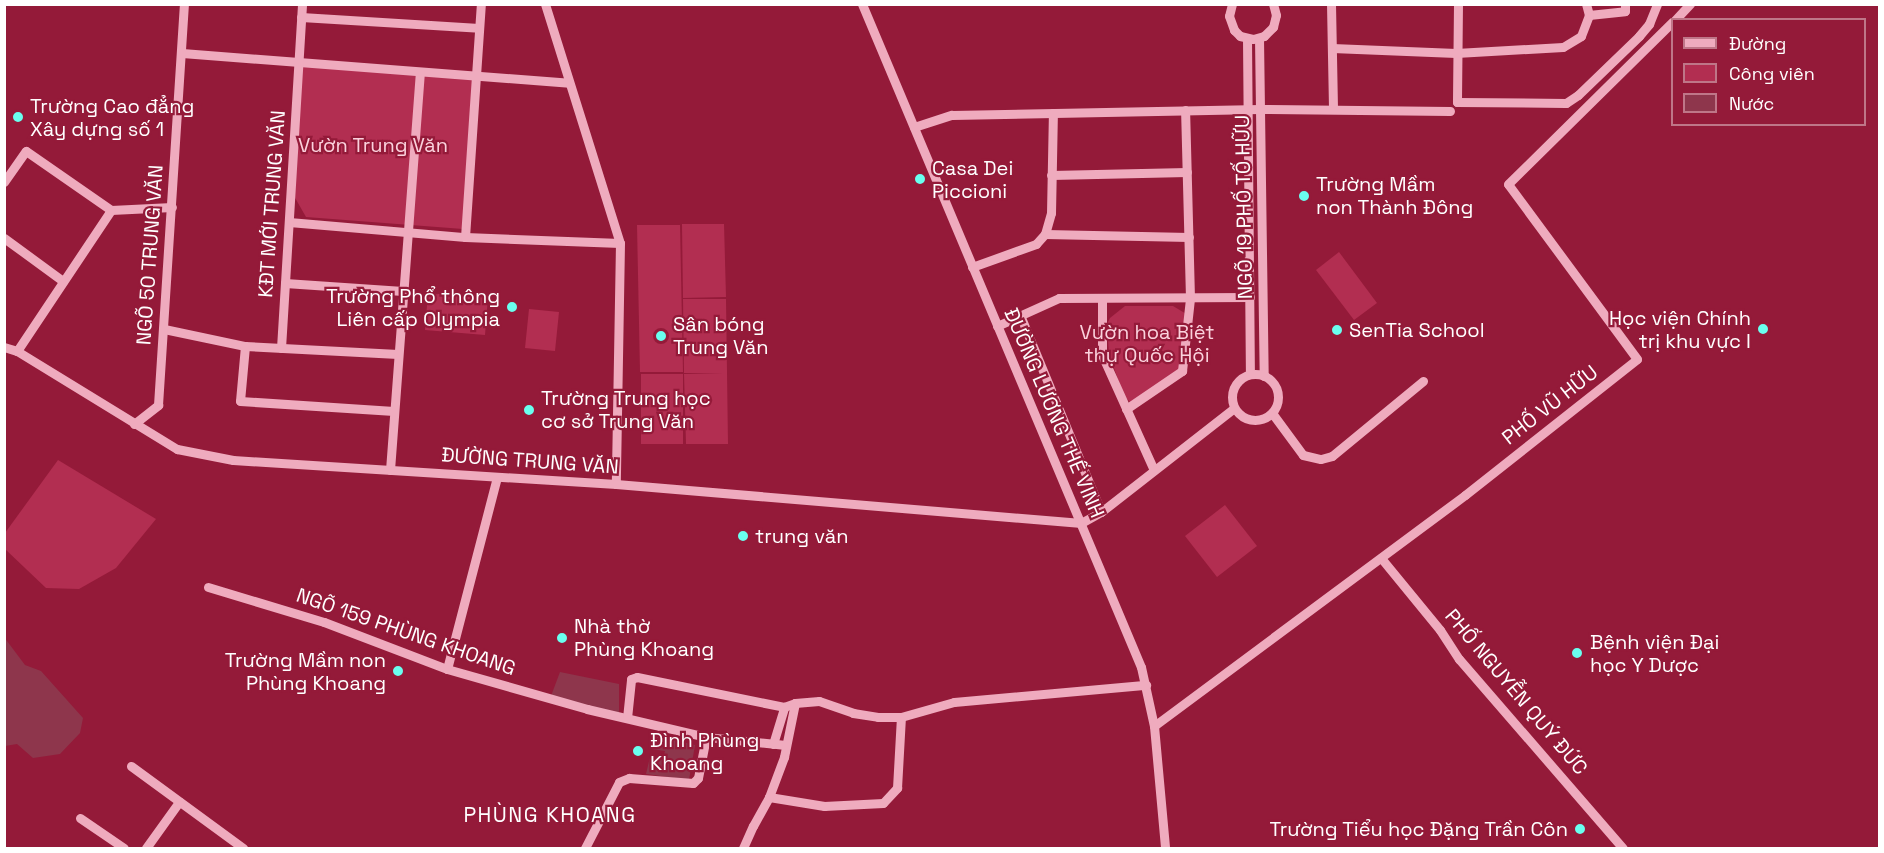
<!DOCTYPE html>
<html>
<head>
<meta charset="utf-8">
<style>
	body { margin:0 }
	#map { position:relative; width:1884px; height:853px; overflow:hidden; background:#941a39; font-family:"Space Grotesk",sans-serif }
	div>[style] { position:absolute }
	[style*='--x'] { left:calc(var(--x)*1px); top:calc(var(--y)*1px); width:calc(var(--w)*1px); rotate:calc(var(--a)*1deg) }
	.green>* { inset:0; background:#b22e51 }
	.water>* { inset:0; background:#8e364c }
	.minor>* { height:9px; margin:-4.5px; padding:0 4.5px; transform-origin:4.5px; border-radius:4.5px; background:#efabbe }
	.minor>.ring { margin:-4.5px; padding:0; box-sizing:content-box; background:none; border:9px solid #efabbe; border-radius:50% }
	.dots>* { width:16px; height:16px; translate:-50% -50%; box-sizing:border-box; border:3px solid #941a39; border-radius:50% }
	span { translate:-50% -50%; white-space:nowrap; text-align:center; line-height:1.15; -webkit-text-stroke:4.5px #941a39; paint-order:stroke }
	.poi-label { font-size:20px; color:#fff }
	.left { translate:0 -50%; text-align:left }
	.right { translate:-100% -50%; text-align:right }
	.park-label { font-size:20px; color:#fbd2dd }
	.street-label { font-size:20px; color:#fff }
	.neighbourhood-label { font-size:21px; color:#fff; letter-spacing:1.5px }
	.frame { position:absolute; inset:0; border:6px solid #fff; pointer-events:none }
	.legend { position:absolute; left:1671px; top:18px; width:195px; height:108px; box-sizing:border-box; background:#941a39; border:2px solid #bf7688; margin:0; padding:8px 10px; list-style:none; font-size:18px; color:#fff }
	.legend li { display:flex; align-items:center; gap:12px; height:30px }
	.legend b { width:30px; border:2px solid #bf7688 }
</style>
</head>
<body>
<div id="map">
	<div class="green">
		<i style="clip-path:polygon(299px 63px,475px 76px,463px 229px,306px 217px,290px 189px)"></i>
		<i style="clip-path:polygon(682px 224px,724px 224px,726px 297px,683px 298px)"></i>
		<i style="clip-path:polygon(680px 225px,683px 372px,640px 372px,637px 225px)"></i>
		<i style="clip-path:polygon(1339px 252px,1377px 303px,1354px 320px,1316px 270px)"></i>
		<i style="clip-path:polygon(428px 293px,488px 298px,485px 335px,425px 330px)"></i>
		<i style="clip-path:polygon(683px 299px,726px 299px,728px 444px,686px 444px,684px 374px,723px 373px,684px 373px)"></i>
		<i style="clip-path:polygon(1125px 306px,1173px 306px,1188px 315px,1182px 371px,1130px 402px,1124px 396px,1109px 354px,1107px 324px,1110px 318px)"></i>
		<i style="clip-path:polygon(529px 309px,559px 312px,555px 351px,525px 348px)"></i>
		<i style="clip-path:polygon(641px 374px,683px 374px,683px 444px,641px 444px)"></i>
		<i style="clip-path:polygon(58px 460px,156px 519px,116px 568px,79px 589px,46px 588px,5px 549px,5px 533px)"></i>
		<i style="clip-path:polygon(1225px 505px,1257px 546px,1217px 577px,1185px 536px)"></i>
	</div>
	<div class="water">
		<i style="clip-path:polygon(4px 637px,25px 665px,41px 671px,83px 718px,80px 733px,60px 754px,33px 758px,17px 744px,5px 746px)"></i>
		<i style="clip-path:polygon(560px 672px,619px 684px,619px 714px,551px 696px)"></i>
		<i style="clip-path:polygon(654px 735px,695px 745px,689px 780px,646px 774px,650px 757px,663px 759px,665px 751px,651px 749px)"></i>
	</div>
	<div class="minor">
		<i style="--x:545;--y:4;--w:250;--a:72.6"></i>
		<i style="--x:620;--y:243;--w:241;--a:91"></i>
		<i style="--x:862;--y:4;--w:719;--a:67.18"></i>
		<i style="--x:1141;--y:667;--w:60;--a:77.6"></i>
		<i style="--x:1154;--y:726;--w:122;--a:84.8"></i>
		<i style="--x:1232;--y:4;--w:12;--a:104"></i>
		<i style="--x:1229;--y:16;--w:15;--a:70"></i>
		<i style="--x:1234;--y:30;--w:8;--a:45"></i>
		<i style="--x:1240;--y:36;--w:13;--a:13"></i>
		<i style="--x:1253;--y:39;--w:11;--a:-15"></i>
		<i style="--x:1264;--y:36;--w:13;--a:-45"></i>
		<i style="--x:1273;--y:27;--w:12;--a:-76"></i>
		<i style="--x:1276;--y:15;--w:11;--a:-105"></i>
		<i style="--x:1331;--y:4;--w:105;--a:88.9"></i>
		<i style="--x:1458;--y:4;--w:98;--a:90.6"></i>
		<i style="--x:1457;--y:102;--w:109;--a:0.5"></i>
		<i style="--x:1566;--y:103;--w:14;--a:-34"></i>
		<i style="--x:1578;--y:95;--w:85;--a:-44"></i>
		<i style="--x:1639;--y:36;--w:16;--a:-50"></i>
		<i style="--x:1649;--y:24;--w:22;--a:-68"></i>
		<i style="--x:1589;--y:15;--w:36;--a:-6"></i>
		<i style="--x:1625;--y:11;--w:7;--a:-90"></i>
		<i style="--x:301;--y:17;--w:178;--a:3.5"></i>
		<i style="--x:1675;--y:20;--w:22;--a:-47"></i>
		<i style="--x:1259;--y:38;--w:338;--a:89.2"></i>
		<i style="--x:1247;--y:39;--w:335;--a:89.5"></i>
		<i style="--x:1332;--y:48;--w:124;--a:2.3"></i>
		<i style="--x:1456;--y:53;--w:107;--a:-3.2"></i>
		<i style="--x:1563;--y:47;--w:21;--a:-31"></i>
		<i style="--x:1581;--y:36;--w:22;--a:-69"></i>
		<i style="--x:1589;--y:15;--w:11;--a:-105"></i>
		<i style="--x:182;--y:53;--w:388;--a:4.4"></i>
		<i style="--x:914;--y:127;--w:40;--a:-18"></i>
		<i style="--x:952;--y:115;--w:308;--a:-1.1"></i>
		<i style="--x:1260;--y:109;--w:190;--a:0.6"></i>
		<i style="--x:1051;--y:175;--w:136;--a:-1.3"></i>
		<i style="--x:4;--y:182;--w:38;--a:-55"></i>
		<i style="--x:26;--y:151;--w:103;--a:34.8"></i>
		<i style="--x:111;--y:210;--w:61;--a:-2.8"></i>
		<i style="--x:289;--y:222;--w:177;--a:4.9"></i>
		<i style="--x:465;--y:237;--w:155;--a:2.2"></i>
		<i style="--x:1045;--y:234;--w:144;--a:1.2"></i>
		<i style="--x:465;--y:237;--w:234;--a:-86.1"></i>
		<i style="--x:4;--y:238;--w:73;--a:36.1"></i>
		<i style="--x:972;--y:267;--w:68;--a:-19.8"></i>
		<i style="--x:1036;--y:244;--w:13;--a:-48"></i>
		<i style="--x:1045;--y:234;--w:22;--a:-74"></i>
		<i style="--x:1051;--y:213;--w:100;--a:-88.9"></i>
		<i style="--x:285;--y:283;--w:118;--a:3.9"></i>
		<i style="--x:1102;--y:298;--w:57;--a:90"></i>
		<i style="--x:1102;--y:355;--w:126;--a:65.7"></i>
		<i style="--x:1020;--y:315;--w:213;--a:67.6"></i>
		<i style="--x:997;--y:326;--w:68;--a:-24.3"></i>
		<i style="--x:1059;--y:298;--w:191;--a:-0.3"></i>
		<i style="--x:164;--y:329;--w:83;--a:11.9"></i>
		<i style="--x:245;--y:346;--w:153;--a:3"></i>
		<i style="--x:245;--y:346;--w:55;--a:95.2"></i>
		<i style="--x:240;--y:401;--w:154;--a:3.7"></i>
		<i style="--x:4;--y:347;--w:14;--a:17"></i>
		<i style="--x:17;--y:351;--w:188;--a:31.5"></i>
		<i style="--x:177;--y:449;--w:57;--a:11.1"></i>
		<i style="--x:233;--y:460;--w:384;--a:3.6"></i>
		<i style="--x:616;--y:484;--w:467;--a:4.8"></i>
		<i style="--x:281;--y:348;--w:345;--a:-86.5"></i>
		<i style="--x:17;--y:351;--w:169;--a:-56.3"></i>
		<i class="ring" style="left:1232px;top:374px;width:37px;height:37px"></i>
		<i style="--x:1126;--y:409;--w:68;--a:-34.2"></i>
		<i style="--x:1182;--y:371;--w:73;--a:-83.7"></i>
		<i style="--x:1190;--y:298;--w:188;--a:-91.5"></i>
		<i style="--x:1272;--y:413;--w:52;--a:53.6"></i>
		<i style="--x:1303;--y:455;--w:18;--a:13"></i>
		<i style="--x:1321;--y:459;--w:11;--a:-15"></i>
		<i style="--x:1332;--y:456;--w:118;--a:-39.5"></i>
		<i style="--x:134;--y:424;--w:31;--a:-38"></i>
		<i style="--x:158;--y:405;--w:402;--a:-86.3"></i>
		<i style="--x:390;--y:470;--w:399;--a:-85.7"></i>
		<i style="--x:1081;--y:523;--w:23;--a:-29"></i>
		<i style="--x:1101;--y:512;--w:169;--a:-38"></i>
		<i style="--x:1381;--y:558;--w:93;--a:50.7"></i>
		<i style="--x:1440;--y:630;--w:35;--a:57"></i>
		<i style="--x:1459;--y:659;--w:250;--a:49.1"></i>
		<i style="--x:208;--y:587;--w:121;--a:16.8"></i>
		<i style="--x:324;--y:622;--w:132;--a:20.9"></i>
		<i style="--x:447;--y:669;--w:146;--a:15.9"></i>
		<i style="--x:587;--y:709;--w:122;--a:13.2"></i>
		<i style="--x:706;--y:737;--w:80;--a:5.7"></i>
		<i style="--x:447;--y:669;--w:198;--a:-75.4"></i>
		<i style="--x:627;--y:718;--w:39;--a:-84"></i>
		<i style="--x:631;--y:679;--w:6;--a:-18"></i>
		<i style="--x:637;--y:677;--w:150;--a:11.5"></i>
		<i style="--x:784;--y:707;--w:12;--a:-20"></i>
		<i style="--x:795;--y:703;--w:24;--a:-5"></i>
		<i style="--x:819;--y:701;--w:36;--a:19"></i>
		<i style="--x:853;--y:713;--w:25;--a:9"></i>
		<i style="--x:878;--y:717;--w:23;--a:0"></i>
		<i style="--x:901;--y:717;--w:55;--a:-15.8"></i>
		<i style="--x:954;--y:702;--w:193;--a:-5.1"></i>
		<i style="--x:1154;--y:726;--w:387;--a:-36.6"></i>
		<i style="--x:1465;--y:495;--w:219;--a:-38.3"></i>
		<i style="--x:1637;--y:359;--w:217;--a:-126.4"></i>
		<i style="--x:1508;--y:184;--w:231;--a:-44.6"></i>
		<i style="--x:773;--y:744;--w:39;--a:-73"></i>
		<i style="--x:131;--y:766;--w:139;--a:36.2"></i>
		<i style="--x:769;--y:797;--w:56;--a:9.3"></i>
		<i style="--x:824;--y:806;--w:59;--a:-2.9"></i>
		<i style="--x:883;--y:803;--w:21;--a:-47"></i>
		<i style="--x:897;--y:788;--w:71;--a:-86.8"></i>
		<i style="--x:80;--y:818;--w:53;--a:34.3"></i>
		<i style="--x:146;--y:848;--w:57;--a:-54.3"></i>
		<i style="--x:585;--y:848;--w:74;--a:-62.7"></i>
		<i style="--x:619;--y:782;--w:11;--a:-22"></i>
		<i style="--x:629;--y:778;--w:64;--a:4.5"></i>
		<i style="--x:693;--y:783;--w:7;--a:-45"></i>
		<i style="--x:698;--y:778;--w:42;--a:-79"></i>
		<i style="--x:743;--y:848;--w:24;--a:-66"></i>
		<i style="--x:753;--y:826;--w:33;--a:-61"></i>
		<i style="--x:769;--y:797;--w:43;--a:-69.4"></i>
		<i style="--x:784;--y:757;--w:55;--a:-78.5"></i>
	</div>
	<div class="dots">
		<i style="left:18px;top:117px;background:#6affef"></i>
		<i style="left:920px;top:179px;background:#6affef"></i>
		<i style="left:1304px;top:196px;background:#6affef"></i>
		<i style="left:512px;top:307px;background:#6affef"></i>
		<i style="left:1763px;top:329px;background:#6affef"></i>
		<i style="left:1337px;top:330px;background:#6affef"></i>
		<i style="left:661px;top:336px;background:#6affef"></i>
		<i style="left:529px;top:410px;background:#6affef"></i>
		<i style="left:743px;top:536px;background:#6affef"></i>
		<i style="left:562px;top:638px;background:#6affef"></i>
		<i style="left:1577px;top:653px;background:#6affef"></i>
		<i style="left:398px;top:671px;background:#6affef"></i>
		<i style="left:638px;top:751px;background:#6affef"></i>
		<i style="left:1580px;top:829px;background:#6affef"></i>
	</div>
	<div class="poi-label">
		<span class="left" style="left:30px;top:118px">Trường Cao đẳng<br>Xây dựng số 1</span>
		<span class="left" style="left:932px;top:180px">Casa Dei<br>Piccioni</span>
		<span class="left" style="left:1316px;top:196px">Trường Mầm<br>non Thành Đông</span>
		<span class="right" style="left:500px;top:308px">Trường Phổ thông<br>Liên cấp Olympia</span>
		<span class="right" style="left:1751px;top:330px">Học viện Chính<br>trị khu vực I</span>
		<span class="left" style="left:673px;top:336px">Sân bóng<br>Trung Văn</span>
		<span class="left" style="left:1349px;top:330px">SenTia School</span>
		<span class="left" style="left:541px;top:410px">Trường Trung học<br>cơ sở Trung Văn</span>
		<span class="left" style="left:755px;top:536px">trung văn</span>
		<span class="left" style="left:574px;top:638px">Nhà thờ<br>Phùng Khoang</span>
		<span class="left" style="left:1590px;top:654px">Bệnh viện Đại<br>học Y Dược</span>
		<span class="right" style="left:386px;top:672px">Trường Mầm non<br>Phùng Khoang</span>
		<span class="left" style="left:650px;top:752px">Đình Phùng<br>Khoang</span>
		<span class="right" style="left:1568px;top:829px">Trường Tiểu học Đặng Trần Côn</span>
	</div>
	<div class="park-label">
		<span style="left:373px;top:145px">Vườn Trung Văn</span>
		<span style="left:1147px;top:344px">Vườn hoa Biệt<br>thự Quốc Hội</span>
	</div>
	<div class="street-label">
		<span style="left:272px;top:204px;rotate:-86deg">KĐT MỚI TRUNG VĂN</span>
		<span style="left:1244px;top:207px;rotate:-91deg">NGÕ 19 PHỐ TỐ HỮU</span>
		<span style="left:150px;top:255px;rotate:-86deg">NGÕ 50 TRUNG VĂN</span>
		<span style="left:1550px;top:405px;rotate:-38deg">PHỐ VŨ HỮU</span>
		<span style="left:1054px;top:413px;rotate:67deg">ĐƯỜNG LƯƠNG THẾ VINH</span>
		<span style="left:530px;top:461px;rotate:4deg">ĐƯỜNG TRUNG VĂN</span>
		<span style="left:406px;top:632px;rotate:19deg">NGÕ 159 PHÙNG KHOANG</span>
		<span style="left:1516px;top:692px;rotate:50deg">PHỐ NGUYỄN QUÝ ĐỨC</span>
	</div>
	<div class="neighbourhood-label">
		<span style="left:550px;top:815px">PHÙNG KHOANG</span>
	</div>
	<div class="frame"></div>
	<ul class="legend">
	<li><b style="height:8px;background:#efabbe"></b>Đường</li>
	<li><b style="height:16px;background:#b22e51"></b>Công viên</li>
	<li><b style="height:16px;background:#8e364c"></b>Nước</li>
	</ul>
</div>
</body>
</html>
